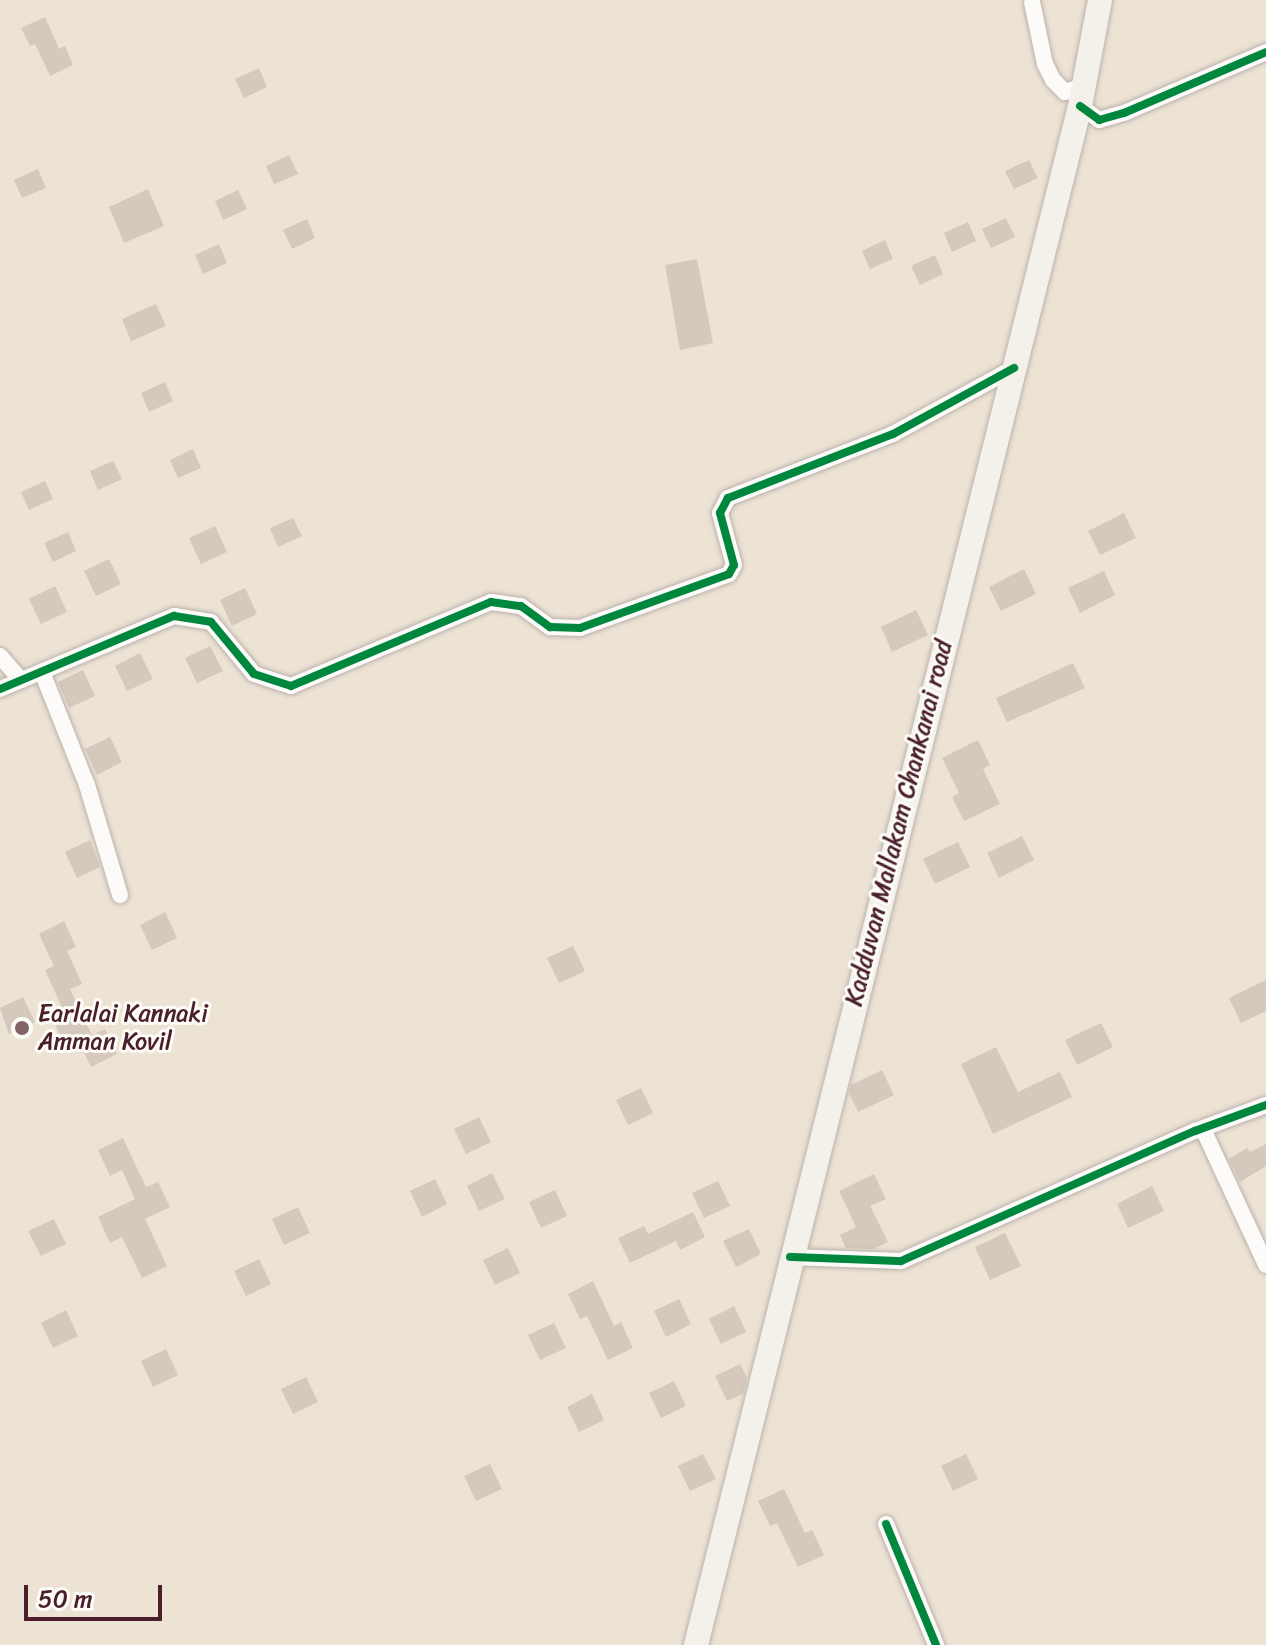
<!DOCTYPE html>
<html>
<head>
<meta charset="utf-8">
<style>
	body { margin:0 }
	#map { position:relative; width:1266px; height:1645px; overflow:hidden; background:#ece3d5; font-family:Sriracha,sans-serif }
	div>[style] { position:absolute }
	[style*='--x'] { left:calc(var(--x)*1px); top:calc(var(--y)*1px); width:calc(var(--w)*1px); rotate:calc(var(--a)*1deg) }
	.building>* { inset:0; background:#d4c9bc }
	.roads { filter:drop-shadow(0 0 2px #bcb2ab) drop-shadow(0 0 2px #bcb2ab) }
	.street>* { height:16px; margin:-8px; padding:0 8px; transform-origin:8px; border-radius:8px; background:#fcfbf9 }
	.secondary>* { height:24px; margin:-12px; padding:0 12px; transform-origin:12px; border-radius:12px; background:#f4f1ea }
	.cycleway>* { height:8px; margin:-4px; padding:0 4px; transform-origin:4px; border-radius:4px; background:#00873e }
	.dots>* { width:22px; height:22px; translate:-50% -50%; box-sizing:border-box; border:4px solid #fdfcf7; border-radius:50% }
	span { translate:-50% -50%; white-space:nowrap; text-align:center; line-height:1.15; -webkit-text-stroke:6px #fdfcf7; paint-order:stroke }
	.street-label { font-size:24px; color:#4a1f2b }
	.poi-label { font-size:24px; color:#4a1f2b }
	.left { translate:0 -50%; text-align:left }
	.scale { position:absolute; left:24px; top:1585px; width:138px; height:36px; box-sizing:border-box; border:4px solid #4a1f2b; border-top:0; padding-left:10px; font-size:24px; line-height:28px; white-space:nowrap; color:#4a1f2b; -webkit-text-stroke:6px #fdfcf7; paint-order:stroke }
</style>
</head>
<body>
<div id="map">
	<div class="building">
		<i style="clip-path:polygon(45px 17px,59px 49px,65px 46px,73px 65px,50px 76px,35px 44px,30px 46px,21px 28px)"></i>
		<i style="clip-path:polygon(259px 68px,267px 87px,244px 98px,235px 79px)"></i>
		<i style="clip-path:polygon(289px 155px,298px 174px,274px 184px,266px 166px)"></i>
		<i style="clip-path:polygon(1029px 160px,1038px 178px,1014px 189px,1005px 171px)"></i>
		<i style="clip-path:polygon(38px 169px,46px 188px,22px 198px,14px 180px)"></i>
		<i style="clip-path:polygon(148px 189px,164px 226px,124px 243px,109px 207px)"></i>
		<i style="clip-path:polygon(238px 190px,247px 209px,223px 220px,215px 201px)"></i>
		<i style="clip-path:polygon(1006px 218px,1015px 237px,991px 248px,982px 229px)"></i>
		<i style="clip-path:polygon(307px 219px,315px 238px,292px 249px,283px 230px)"></i>
		<i style="clip-path:polygon(968px 222px,976px 241px,952px 252px,944px 233px)"></i>
		<i style="clip-path:polygon(885px 240px,893px 259px,870px 269px,862px 251px)"></i>
		<i style="clip-path:polygon(219px 244px,227px 263px,203px 274px,195px 255px)"></i>
		<i style="clip-path:polygon(935px 255px,943px 274px,920px 285px,911px 266px)"></i>
		<i style="clip-path:polygon(697px 259px,713px 343px,680px 350px,665px 265px)"></i>
		<i style="clip-path:polygon(156px 304px,166px 326px,131px 341px,122px 319px)"></i>
		<i style="clip-path:polygon(165px 382px,173px 401px,149px 412px,141px 393px)"></i>
		<i style="clip-path:polygon(193px 449px,201px 468px,178px 478px,170px 460px)"></i>
		<i style="clip-path:polygon(113px 461px,122px 479px,98px 490px,90px 471px)"></i>
		<i style="clip-path:polygon(45px 481px,53px 499px,29px 510px,21px 492px)"></i>
		<i style="clip-path:polygon(1124px 513px,1136px 538px,1100px 555px,1088px 531px)"></i>
		<i style="clip-path:polygon(293px 518px,302px 536px,278px 547px,270px 528px)"></i>
		<i style="clip-path:polygon(215px 526px,227px 552px,201px 564px,189px 538px)"></i>
		<i style="clip-path:polygon(68px 532px,76px 551px,53px 562px,44px 543px)"></i>
		<i style="clip-path:polygon(109px 559px,121px 584px,96px 596px,84px 571px)"></i>
		<i style="clip-path:polygon(1024px 569px,1036px 594px,1001px 611px,989px 587px)"></i>
		<i style="clip-path:polygon(1104px 571px,1115px 595px,1080px 613px,1068px 588px)"></i>
		<i style="clip-path:polygon(55px 586px,67px 612px,41px 624px,29px 599px)"></i>
		<i style="clip-path:polygon(245px 588px,257px 614px,232px 626px,220px 600px)"></i>
		<i style="clip-path:polygon(916px 610px,928px 635px,892px 652px,881px 627px)"></i>
		<i style="clip-path:polygon(210px 646px,223px 671px,197px 683px,185px 658px)"></i>
		<i style="clip-path:polygon(140px 653px,153px 679px,127px 691px,115px 666px)"></i>
		<i style="clip-path:polygon(1073px 663px,1085px 688px,1007px 722px,996px 698px)"></i>
		<i style="clip-path:polygon(83px 670px,95px 696px,69px 708px,58px 682px)"></i>
		<i style="clip-path:polygon(110px 737px,122px 762px,97px 775px,85px 749px)"></i>
		<i style="clip-path:polygon(978px 740px,990px 765px,983px 769px,1000px 804px,964px 821px,952px 797px,959px 793px,942px 758px)"></i>
		<i style="clip-path:polygon(1022px 836px,1034px 860px,999px 878px,987px 853px)"></i>
		<i style="clip-path:polygon(90px 840px,100px 867px,77px 878px,65px 852px)"></i>
		<i style="clip-path:polygon(958px 842px,970px 867px,935px 884px,923px 859px)"></i>
		<i style="clip-path:polygon(165px 912px,177px 938px,152px 950px,140px 925px)"></i>
		<i style="clip-path:polygon(64px 921px,76px 947px,67px 951px,82px 984px,70px 989px,92px 1035px,105px 1029px,117px 1054px,91px 1067px,77px 1037px,64px 1043px,52px 1018px,64px 1012px,45px 970px,54px 966px,39px 934px)"></i>
		<i style="clip-path:polygon(573px 946px,585px 971px,559px 983px,547px 958px)"></i>
		<i style="clip-path:polygon(1266px 980px,1266px 1011px,1241px 1023px,1229px 998px)"></i>
		<i style="clip-path:polygon(23px 997px,35px 1022px,9px 1034px,0 1008px)"></i>
		<i style="clip-path:polygon(1101px 1023px,1113px 1047px,1077px 1065px,1065px 1040px)"></i>
		<i style="clip-path:polygon(996px 1047px,1018px 1092px,1060px 1072px,1072px 1097px,993px 1134px,961px 1064px)"></i>
		<i style="clip-path:polygon(882px 1070px,894px 1095px,858px 1112px,849px 1093px,851px 1085px)"></i>
		<i style="clip-path:polygon(641px 1088px,653px 1113px,628px 1125px,616px 1100px)"></i>
		<i style="clip-path:polygon(479px 1117px,491px 1142px,466px 1154px,454px 1129px)"></i>
		<i style="clip-path:polygon(123px 1138px,146px 1187px,158px 1182px,170px 1207px,145px 1219px,167px 1266px,142px 1278px,122px 1237px,110px 1243px,98px 1217px,135px 1199px,122px 1170px,110px 1176px,98px 1150px)"></i>
		<i style="clip-path:polygon(1266px 1144px,1266px 1166px,1240px 1182px,1229px 1159px,1247px 1148px,1250px 1152px)"></i>
		<i style="clip-path:polygon(492px 1173px,505px 1199px,479px 1211px,467px 1186px)"></i>
		<i style="clip-path:polygon(874px 1174px,886px 1199px,870px 1206px,888px 1242px,873px 1249px,846px 1248px,840px 1235px,856px 1227px,839px 1191px)"></i>
		<i style="clip-path:polygon(435px 1179px,447px 1204px,422px 1217px,410px 1191px)"></i>
		<i style="clip-path:polygon(718px 1181px,730px 1206px,704px 1218px,692px 1193px)"></i>
		<i style="clip-path:polygon(1152px 1186px,1164px 1211px,1128px 1228px,1117px 1204px)"></i>
		<i style="clip-path:polygon(555px 1190px,567px 1216px,541px 1228px,529px 1202px)"></i>
		<i style="clip-path:polygon(298px 1207px,310px 1233px,284px 1245px,272px 1219px)"></i>
		<i style="clip-path:polygon(693px 1212px,705px 1237px,680px 1250px,676px 1241px,630px 1263px,618px 1238px,644px 1226px,648px 1234px)"></i>
		<i style="clip-path:polygon(54px 1219px,66px 1244px,41px 1256px,28px 1231px)"></i>
		<i style="clip-path:polygon(749px 1229px,761px 1254px,736px 1267px,723px 1241px)"></i>
		<i style="clip-path:polygon(1005px 1233px,1021px 1266px,990px 1280px,975px 1247px)"></i>
		<i style="clip-path:polygon(508px 1248px,520px 1273px,495px 1285px,483px 1260px)"></i>
		<i style="clip-path:polygon(259px 1259px,271px 1284px,246px 1296px,234px 1271px)"></i>
		<i style="clip-path:polygon(593px 1281px,614px 1326px,621px 1322px,633px 1348px,608px 1360px,587px 1316px,580px 1319px,568px 1294px)"></i>
		<i style="clip-path:polygon(679px 1299px,691px 1324px,666px 1337px,654px 1311px)"></i>
		<i style="clip-path:polygon(734px 1306px,746px 1332px,721px 1344px,709px 1319px)"></i>
		<i style="clip-path:polygon(66px 1310px,78px 1336px,53px 1348px,41px 1323px)"></i>
		<i style="clip-path:polygon(554px 1323px,566px 1348px,540px 1360px,528px 1335px)"></i>
		<i style="clip-path:polygon(166px 1349px,178px 1375px,153px 1387px,141px 1361px)"></i>
		<i style="clip-path:polygon(740px 1364px,747px 1378px,743px 1394px,727px 1401px,715px 1376px)"></i>
		<i style="clip-path:polygon(306px 1377px,318px 1402px,293px 1414px,281px 1389px)"></i>
		<i style="clip-path:polygon(674px 1381px,686px 1406px,661px 1418px,649px 1393px)"></i>
		<i style="clip-path:polygon(592px 1394px,604px 1420px,579px 1432px,567px 1407px)"></i>
		<i style="clip-path:polygon(703px 1454px,716px 1479px,690px 1491px,678px 1466px)"></i>
		<i style="clip-path:polygon(966px 1454px,978px 1479px,953px 1491px,941px 1466px)"></i>
		<i style="clip-path:polygon(490px 1464px,502px 1489px,476px 1501px,464px 1476px)"></i>
		<i style="clip-path:polygon(784px 1489px,805px 1533px,812px 1530px,824px 1555px,798px 1567px,777px 1523px,770px 1526px,758px 1501px)"></i>
	</div>
	<div class="roads">
		<div class="street">
			<i style="--x:1032;--y:2;--w:63;--a:78.2"></i>
			<i style="--x:1045;--y:64;--w:18;--a:63"></i>
			<i style="--x:1053;--y:80;--w:17;--a:45"></i>
			<i style="--x:1065;--y:92;--w:19;--a:-18"></i>
			<i style="--x:1080;--y:106;--w:24;--a:36"></i>
			<i style="--x:1099;--y:120;--w:26;--a:-16"></i>
			<i style="--x:1124;--y:113;--w:155;--a:-23.2"></i>
			<i style="--x:0;--y:656;--w:32;--a:49"></i>
			<i style="--x:42;--y:672;--w:122;--a:68.3"></i>
			<i style="--x:87;--y:785;--w:115;--a:73.3"></i>
			<i style="--x:0;--y:689;--w:189;--a:-22.8"></i>
			<i style="--x:174;--y:616;--w:37;--a:9"></i>
			<i style="--x:211;--y:622;--w:67;--a:50.4"></i>
			<i style="--x:254;--y:674;--w:39;--a:18"></i>
			<i style="--x:291;--y:686;--w:217;--a:-22.8"></i>
			<i style="--x:491;--y:602;--w:30;--a:8"></i>
			<i style="--x:521;--y:606;--w:36;--a:36"></i>
			<i style="--x:550;--y:627;--w:30;--a:2"></i>
			<i style="--x:580;--y:628;--w:158;--a:-19.9"></i>
			<i style="--x:729;--y:574;--w:10;--a:-61"></i>
			<i style="--x:734;--y:565;--w:54;--a:-105.1"></i>
			<i style="--x:720;--y:513;--w:17;--a:-62"></i>
			<i style="--x:728;--y:498;--w:177;--a:-21.2"></i>
			<i style="--x:893;--y:434;--w:138;--a:-28.6"></i>
			<i style="--x:1203;--y:1129;--w:150;--a:65.1"></i>
			<i style="--x:790;--y:1257;--w:111;--a:2.1"></i>
			<i style="--x:901;--y:1261;--w:321;--a:-23.9"></i>
			<i style="--x:1195;--y:1131;--w:76;--a:-20.1"></i>
			<i style="--x:886;--y:1524;--w:131;--a:67.5"></i>
		</div>
		<div class="secondary">
			<i style="--x:696;--y:1645;--w:1586;--a:-75.99"></i>
			<i style="--x:1080;--y:106;--w:108;--a:-79.3"></i>
		</div>
	</div>
	<div class="cycleway">
		<i style="--x:1080;--y:106;--w:24;--a:36"></i>
		<i style="--x:1099;--y:120;--w:26;--a:-16"></i>
		<i style="--x:1124;--y:113;--w:155;--a:-23.2"></i>
		<i style="--x:0;--y:689;--w:189;--a:-22.8"></i>
		<i style="--x:174;--y:616;--w:37;--a:9"></i>
		<i style="--x:211;--y:622;--w:67;--a:50.4"></i>
		<i style="--x:254;--y:674;--w:39;--a:18"></i>
		<i style="--x:291;--y:686;--w:217;--a:-22.8"></i>
		<i style="--x:491;--y:602;--w:30;--a:8"></i>
		<i style="--x:521;--y:606;--w:36;--a:36"></i>
		<i style="--x:550;--y:627;--w:30;--a:2"></i>
		<i style="--x:580;--y:628;--w:158;--a:-19.9"></i>
		<i style="--x:729;--y:574;--w:10;--a:-61"></i>
		<i style="--x:734;--y:565;--w:54;--a:-105.1"></i>
		<i style="--x:720;--y:513;--w:17;--a:-62"></i>
		<i style="--x:728;--y:498;--w:177;--a:-21.2"></i>
		<i style="--x:893;--y:434;--w:138;--a:-28.6"></i>
		<i style="--x:790;--y:1257;--w:111;--a:2.1"></i>
		<i style="--x:901;--y:1261;--w:321;--a:-23.9"></i>
		<i style="--x:1195;--y:1131;--w:76;--a:-20.1"></i>
		<i style="--x:886;--y:1524;--w:131;--a:67.5"></i>
	</div>
	<div class="dots">
		<i style="left:22px;top:1028px;background:#836466"></i>
	</div>
	<div class="street-label">
		<span style="left:899px;top:823px;rotate:-76deg">Kadduvan Mallakam Chankanai road</span>
	</div>
	<div class="poi-label">
		<span class="left" style="left:38px;top:1028px">Earlalai Kannaki<br>Amman Kovil</span>
	</div>
	<div class="scale">50 m</div>
</div>
</body>
</html>
